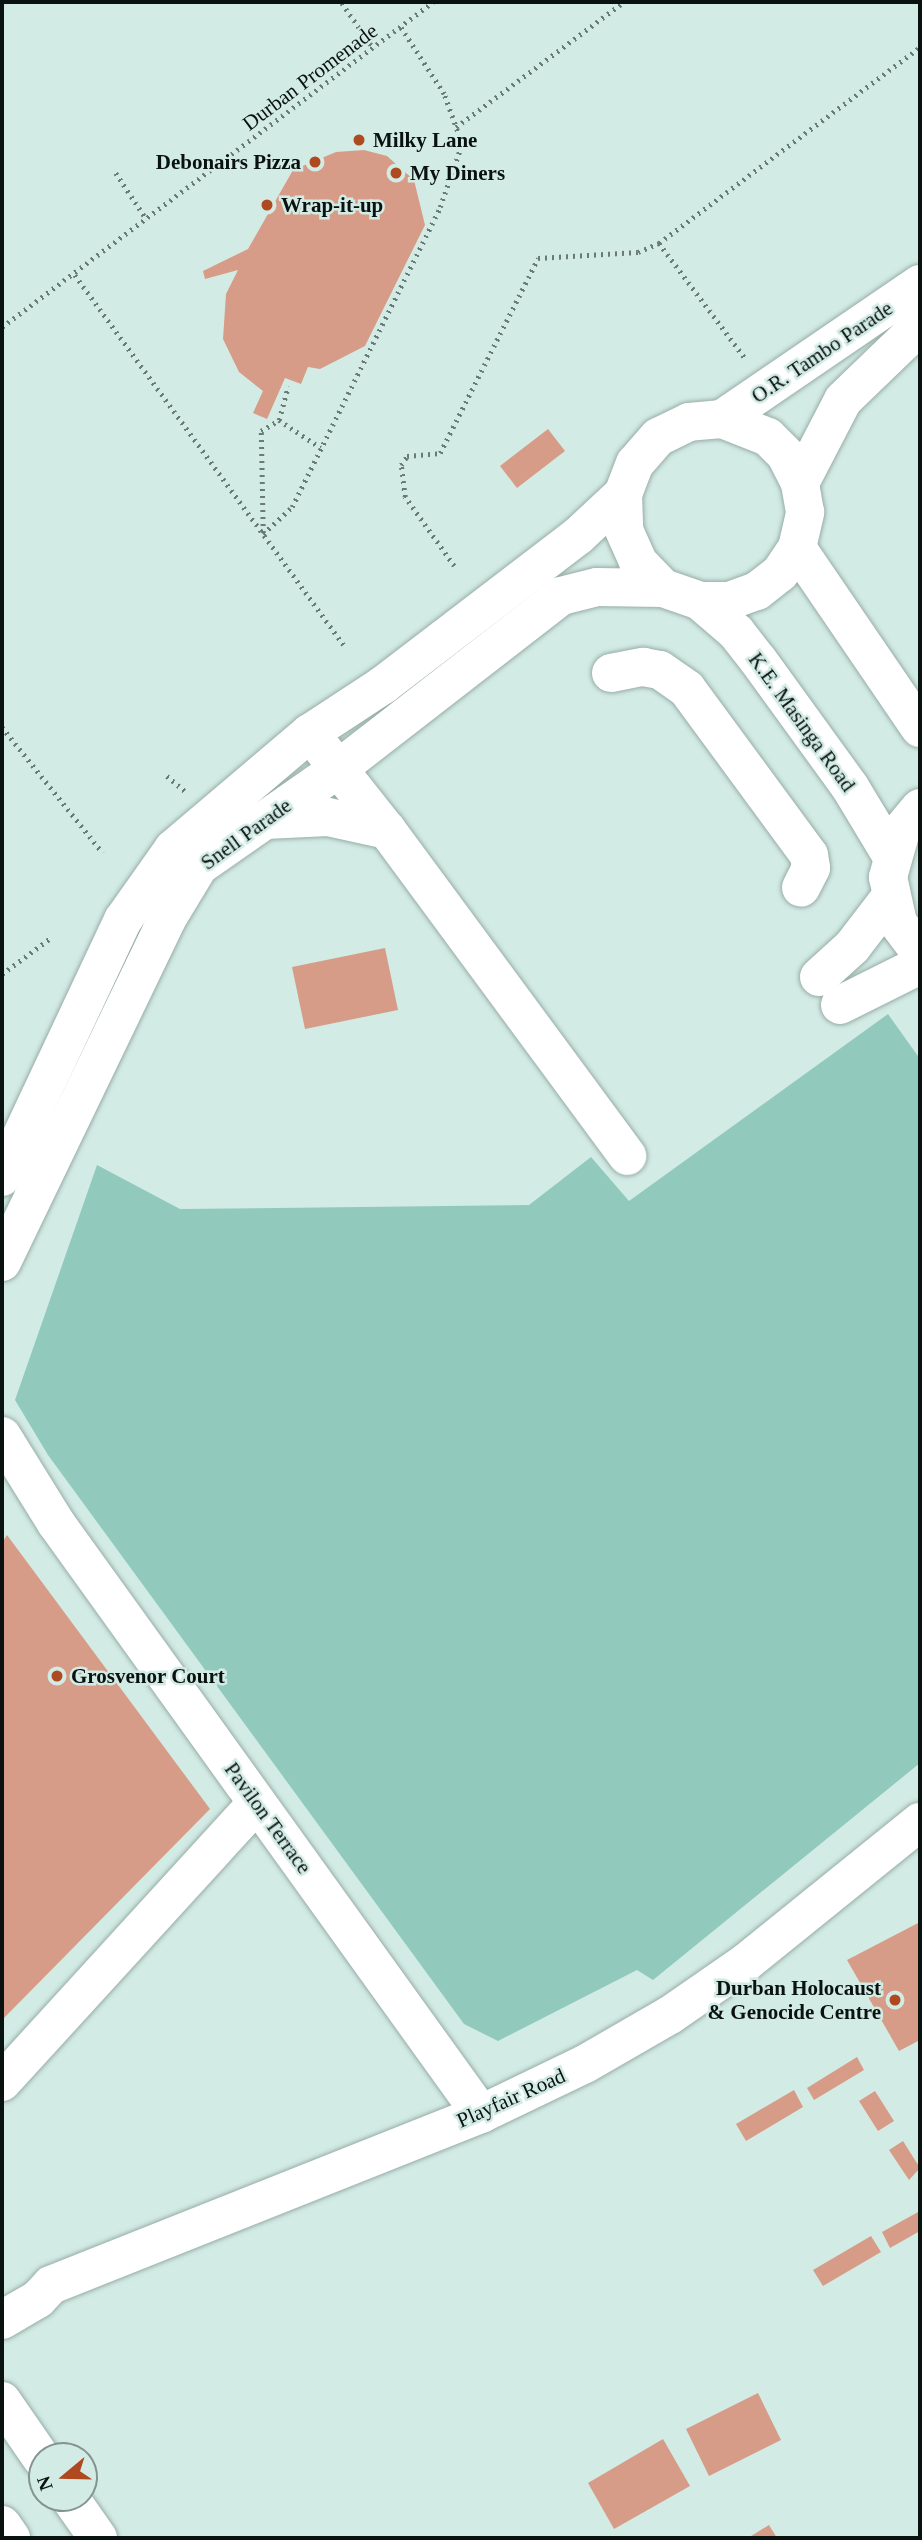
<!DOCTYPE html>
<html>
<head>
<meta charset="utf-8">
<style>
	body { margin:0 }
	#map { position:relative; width:922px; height:2540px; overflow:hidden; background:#d3ebe5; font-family:Georgia,serif }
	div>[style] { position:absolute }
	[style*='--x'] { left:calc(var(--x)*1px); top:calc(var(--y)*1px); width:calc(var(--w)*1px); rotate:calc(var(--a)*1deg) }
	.green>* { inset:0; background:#91cabd }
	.building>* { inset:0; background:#d69c87 }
	.path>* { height:4.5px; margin-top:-2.25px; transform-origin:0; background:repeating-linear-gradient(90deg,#6a7a76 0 2px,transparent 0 7px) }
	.roads { filter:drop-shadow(0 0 2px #97ada7) drop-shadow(0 0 2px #97ada7) }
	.minor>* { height:38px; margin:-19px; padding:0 19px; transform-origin:19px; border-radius:19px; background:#fff }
	.major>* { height:38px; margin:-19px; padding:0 19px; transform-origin:19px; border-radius:19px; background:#fff }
	.dots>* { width:19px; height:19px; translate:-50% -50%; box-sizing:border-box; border:4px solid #d3ebe5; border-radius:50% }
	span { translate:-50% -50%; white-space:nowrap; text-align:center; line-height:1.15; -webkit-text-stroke:5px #d3ebe5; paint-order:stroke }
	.street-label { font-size:21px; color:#0a1210 }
	.poi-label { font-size:21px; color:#0a1210; font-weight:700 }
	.left { translate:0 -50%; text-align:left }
	.right { translate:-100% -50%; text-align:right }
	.frame { position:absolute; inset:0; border:4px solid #0a1210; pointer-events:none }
	.north { position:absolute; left:28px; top:2442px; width:70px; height:70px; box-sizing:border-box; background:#d3ebe5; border:2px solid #839490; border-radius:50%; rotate:251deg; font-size:19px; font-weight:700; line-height:28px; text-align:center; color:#0a1210 }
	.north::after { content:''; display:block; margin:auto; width:24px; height:32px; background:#af491f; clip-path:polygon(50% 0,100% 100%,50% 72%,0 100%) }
</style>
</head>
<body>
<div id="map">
	<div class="green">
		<i style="clip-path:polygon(888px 1014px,920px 1059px,920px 1763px,653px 1980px,637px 1970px,498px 2041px,464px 2024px,48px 1455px,15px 1400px,97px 1165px,180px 1209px,529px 1205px,591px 1157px,629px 1201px)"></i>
	</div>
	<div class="building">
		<i style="clip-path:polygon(364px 150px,387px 156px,414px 180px,425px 225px,365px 346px,320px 369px,308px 367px,301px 384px,285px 378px,267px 419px,253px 413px,263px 391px,239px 372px,223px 339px,226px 294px,238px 270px,205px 279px,203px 271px,248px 249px,293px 170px,336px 152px)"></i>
		<i style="clip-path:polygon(548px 429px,565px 451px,517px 488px,500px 466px)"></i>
		<i style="clip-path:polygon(385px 948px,398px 1010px,305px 1029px,292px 967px)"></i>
		<i style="clip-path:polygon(7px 1535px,210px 1809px,2px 2020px,2px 1543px)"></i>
		<i style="clip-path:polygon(920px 1922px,920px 2040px,899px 2051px,847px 1960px)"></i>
		<i style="clip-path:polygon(857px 2057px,864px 2070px,814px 2100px,807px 2088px)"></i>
		<i style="clip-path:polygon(794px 2090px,803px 2107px,746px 2141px,736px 2124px)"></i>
		<i style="clip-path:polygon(875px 2091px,894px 2121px,878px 2131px,859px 2101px)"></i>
		<i style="clip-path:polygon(903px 2141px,920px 2168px,909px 2180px,889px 2150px)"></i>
		<i style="clip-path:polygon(920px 2211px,920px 2231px,890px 2248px,882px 2232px)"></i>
		<i style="clip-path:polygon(871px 2236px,881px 2252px,823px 2286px,813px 2270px)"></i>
		<i style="clip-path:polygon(758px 2393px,781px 2440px,709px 2476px,686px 2429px)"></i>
		<i style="clip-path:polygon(663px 2439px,690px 2486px,614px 2529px,588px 2483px)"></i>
		<i style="clip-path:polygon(769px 2525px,777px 2538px,748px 2538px)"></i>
	</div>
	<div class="path">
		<i style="--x:342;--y:3;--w:56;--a:55.2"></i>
		<i style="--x:456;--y:127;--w:209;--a:-36.7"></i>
		<i style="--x:116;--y:173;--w:56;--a:56.6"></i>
		<i style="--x:659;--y:243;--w:144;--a:53.2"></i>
		<i style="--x:75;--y:275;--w:457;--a:54"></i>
		<i style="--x:2;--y:327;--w:540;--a:-37.02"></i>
		<i style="--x:279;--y:420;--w:50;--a:33.7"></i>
		<i style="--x:263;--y:533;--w:102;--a:-91.1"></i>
		<i style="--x:261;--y:431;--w:21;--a:-31"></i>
		<i style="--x:279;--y:420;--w:35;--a:-75"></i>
		<i style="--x:263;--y:534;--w:40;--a:-43"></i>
		<i style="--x:292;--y:507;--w:335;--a:-63.7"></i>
		<i style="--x:440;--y:207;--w:67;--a:-70.8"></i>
		<i style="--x:462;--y:144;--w:53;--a:-109.8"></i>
		<i style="--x:444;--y:94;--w:79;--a:-123.1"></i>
		<i style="--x:454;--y:566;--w:85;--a:-125.4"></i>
		<i style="--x:405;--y:497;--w:32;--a:-97"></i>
		<i style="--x:401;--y:465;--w:11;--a:-56"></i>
		<i style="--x:407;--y:456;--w:33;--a:-5"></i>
		<i style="--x:440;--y:453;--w:218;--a:-63.3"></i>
		<i style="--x:538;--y:258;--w:100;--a:-3.4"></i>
		<i style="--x:638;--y:252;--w:23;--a:-23"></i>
		<i style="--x:659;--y:243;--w:326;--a:-36.9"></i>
		<i style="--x:2;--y:727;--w:161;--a:51.3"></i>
		<i style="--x:167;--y:776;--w:23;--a:40"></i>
		<i style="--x:2;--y:974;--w:62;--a:-36.5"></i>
	</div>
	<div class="roads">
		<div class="minor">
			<i style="--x:797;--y:548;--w:218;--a:55.7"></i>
			<i style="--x:700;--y:601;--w:48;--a:40.7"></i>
			<i style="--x:736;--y:632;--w:36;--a:52"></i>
			<i style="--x:758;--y:660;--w:157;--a:54.1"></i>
			<i style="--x:850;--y:787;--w:79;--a:58.9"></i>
			<i style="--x:611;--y:673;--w:33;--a:-11"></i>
			<i style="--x:643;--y:667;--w:17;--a:10"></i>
			<i style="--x:660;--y:670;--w:33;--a:35"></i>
			<i style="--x:687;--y:689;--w:206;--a:53.7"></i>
			<i style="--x:809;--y:855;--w:13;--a:81"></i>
			<i style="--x:811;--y:868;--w:22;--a:117"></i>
			<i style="--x:310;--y:733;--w:124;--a:51.6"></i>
			<i style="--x:387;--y:830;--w:405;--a:53.6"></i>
			<i style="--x:920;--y:808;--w:30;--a:130"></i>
			<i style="--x:901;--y:831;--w:48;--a:105.8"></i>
			<i style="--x:888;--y:877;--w:47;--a:77.7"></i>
			<i style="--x:898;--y:923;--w:36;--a:53"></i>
			<i style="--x:819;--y:977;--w:45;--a:-42.3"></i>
			<i style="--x:852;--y:947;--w:61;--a:-52.4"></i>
			<i style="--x:840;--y:1005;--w:89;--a:-26.6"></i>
			<i style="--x:2;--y:1436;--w:102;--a:58.2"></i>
			<i style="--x:56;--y:1523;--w:728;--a:54.28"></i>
			<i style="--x:2;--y:2082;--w:378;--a:-47.6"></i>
			<i style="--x:2;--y:2320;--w:42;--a:-30.3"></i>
			<i style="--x:38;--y:2299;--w:19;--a:-47"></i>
			<i style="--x:51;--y:2285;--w:463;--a:-21.7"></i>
			<i style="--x:481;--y:2114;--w:115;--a:-25.7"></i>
			<i style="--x:585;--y:2064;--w:98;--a:-30"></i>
			<i style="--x:670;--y:2015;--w:91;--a:-34.7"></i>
			<i style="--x:745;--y:1963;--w:225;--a:-38.9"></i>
			<i style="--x:2;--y:2401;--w:70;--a:55.4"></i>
			<i style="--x:70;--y:2498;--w:49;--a:55"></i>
			<i style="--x:2;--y:2525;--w:16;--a:55"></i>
		</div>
		<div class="major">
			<i style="--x:722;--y:419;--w:240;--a:-34.3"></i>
			<i style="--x:800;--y:483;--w:93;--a:-62.6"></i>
			<i style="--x:843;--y:400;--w:107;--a:-43.9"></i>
			<i style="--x:265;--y:820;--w:63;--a:-2.7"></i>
			<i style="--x:328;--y:817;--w:60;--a:12.4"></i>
			<i style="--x:2;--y:1177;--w:284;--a:-64.8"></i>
			<i style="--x:123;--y:920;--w:87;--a:-54.8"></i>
			<i style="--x:173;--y:849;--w:180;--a:-40.3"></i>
			<i style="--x:310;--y:733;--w:87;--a:-33.3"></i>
			<i style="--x:383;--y:685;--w:245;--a:-37.4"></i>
			<i style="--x:578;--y:536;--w:62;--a:-43"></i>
			<i style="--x:2;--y:1262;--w:381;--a:-64.3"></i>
			<i style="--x:167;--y:919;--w:62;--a:-58.9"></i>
			<i style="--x:199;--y:866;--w:169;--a:-34.9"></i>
			<i style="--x:338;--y:769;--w:282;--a:-37.8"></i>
			<i style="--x:561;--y:596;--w:37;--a:-14"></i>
			<i style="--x:597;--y:587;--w:66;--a:0.9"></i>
			<i style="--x:663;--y:588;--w:39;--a:19"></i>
			<i style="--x:700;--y:601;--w:29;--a:0"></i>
			<i style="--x:729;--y:601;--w:30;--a:-20"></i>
			<i style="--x:757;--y:591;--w:29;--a:-38"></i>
			<i style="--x:780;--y:573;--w:30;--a:-56"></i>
			<i style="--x:797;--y:548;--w:37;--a:-77"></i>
			<i style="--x:805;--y:512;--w:29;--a:-100"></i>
			<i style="--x:800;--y:483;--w:31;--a:-117"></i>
			<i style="--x:786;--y:455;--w:25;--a:-135"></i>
			<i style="--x:768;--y:437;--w:49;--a:-158.6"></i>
			<i style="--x:722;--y:419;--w:33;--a:175"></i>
			<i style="--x:689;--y:422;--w:34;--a:154"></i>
			<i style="--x:658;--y:437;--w:35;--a:131"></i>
			<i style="--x:635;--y:463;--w:33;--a:111"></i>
			<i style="--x:623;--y:494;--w:36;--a:88"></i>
			<i style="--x:624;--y:530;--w:35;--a:66"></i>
			<i style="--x:638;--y:562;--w:36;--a:46"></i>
		</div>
	</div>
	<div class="dots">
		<i style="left:359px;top:140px;background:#af491f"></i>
		<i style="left:315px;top:162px;background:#af491f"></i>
		<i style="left:396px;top:173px;background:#af491f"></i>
		<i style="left:267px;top:205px;background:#af491f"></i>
		<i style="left:57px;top:1676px;background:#af491f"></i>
		<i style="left:895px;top:2000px;background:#af491f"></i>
	</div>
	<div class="street-label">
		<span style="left:310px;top:77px;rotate:-37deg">Durban Promenade</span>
		<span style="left:822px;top:352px;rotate:-34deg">O.R. Tambo Parade</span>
		<span style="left:802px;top:722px;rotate:54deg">K.E. Masinga Road</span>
		<span style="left:246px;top:834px;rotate:-36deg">Snell Parade</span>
		<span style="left:268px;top:1818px;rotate:54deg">Pavilon Terrace</span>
		<span style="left:511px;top:2098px;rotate:-24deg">Playfair Road</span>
	</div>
	<div class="poi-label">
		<span class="left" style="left:373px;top:140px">Milky Lane</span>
		<span class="right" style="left:301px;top:162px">Debonairs Pizza</span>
		<span class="left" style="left:410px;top:173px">My Diners</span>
		<span class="left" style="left:281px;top:205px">Wrap-it-up</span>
		<span class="left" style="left:71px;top:1676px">Grosvenor Court</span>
		<span class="right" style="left:881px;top:2000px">Durban Holocaust<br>&amp; Genocide Centre</span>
	</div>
	<div class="frame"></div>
	<div class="north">N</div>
</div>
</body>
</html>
